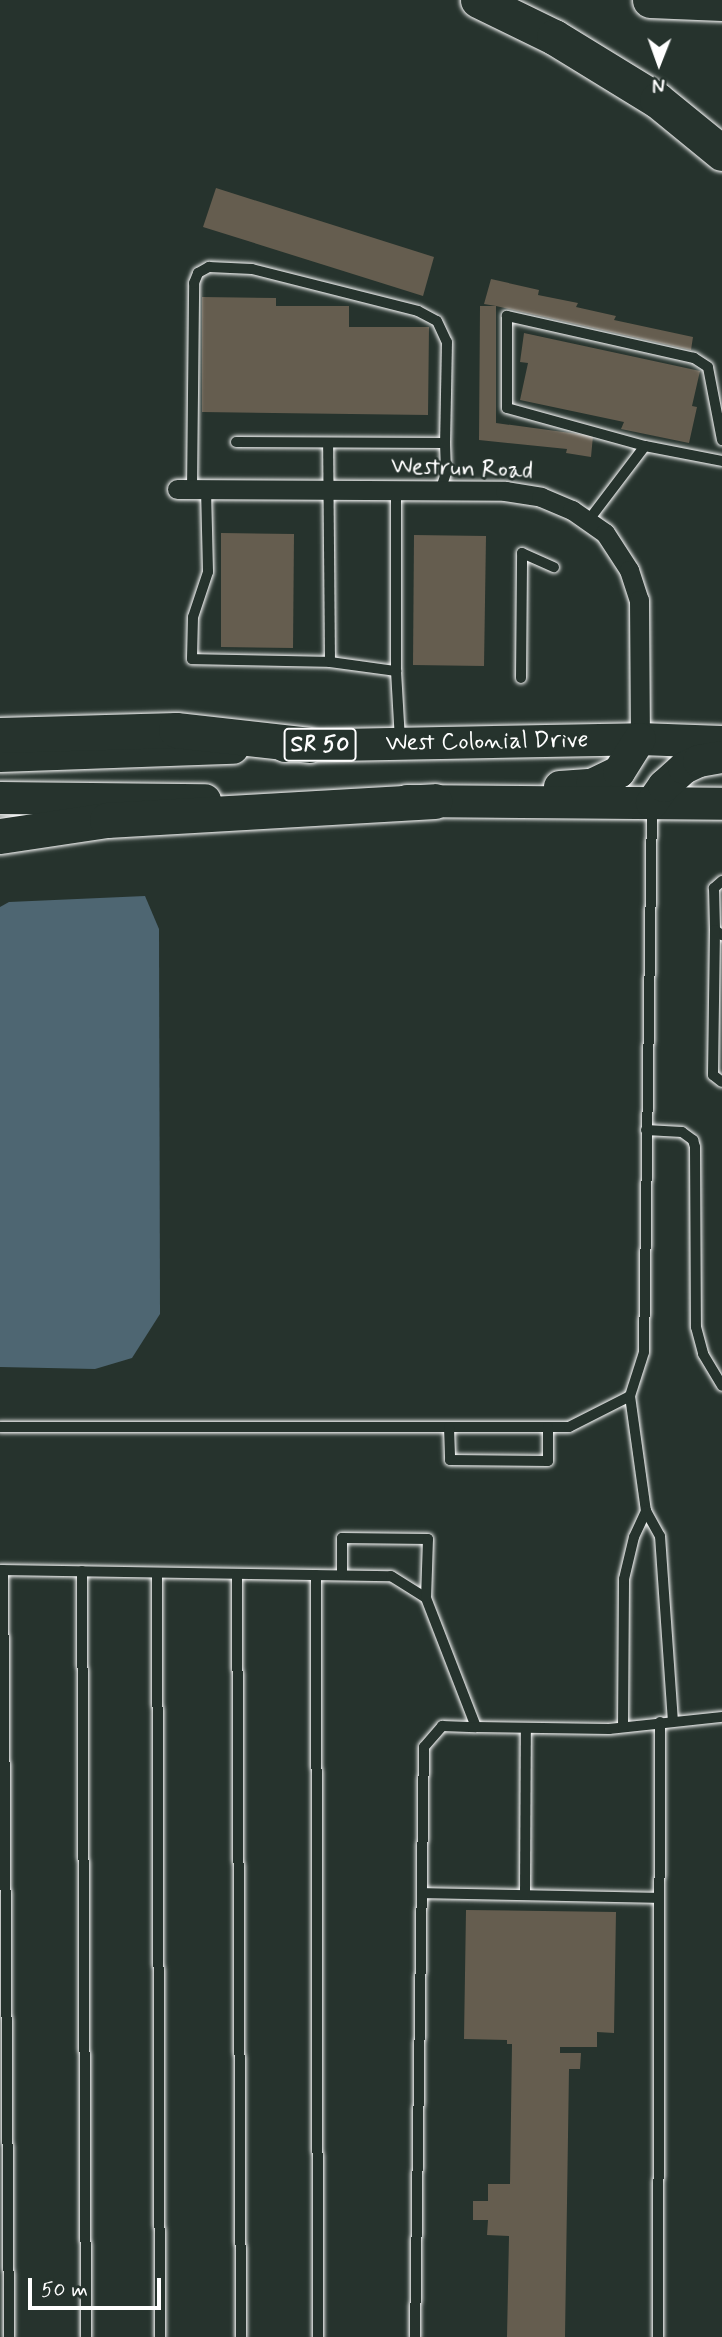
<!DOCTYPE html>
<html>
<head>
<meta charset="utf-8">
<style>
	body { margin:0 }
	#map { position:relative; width:722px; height:2337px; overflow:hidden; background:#26332d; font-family:Mynerve,sans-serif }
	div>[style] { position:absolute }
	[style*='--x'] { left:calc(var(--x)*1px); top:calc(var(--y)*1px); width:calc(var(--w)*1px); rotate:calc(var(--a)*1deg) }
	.water>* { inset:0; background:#4e6672 }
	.building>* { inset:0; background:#655d4f }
	.roads { filter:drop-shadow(0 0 2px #fff) drop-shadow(0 0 2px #fff) }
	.service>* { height:10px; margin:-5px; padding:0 5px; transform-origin:5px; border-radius:5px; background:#26332d }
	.minor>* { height:19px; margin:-9.5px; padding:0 9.5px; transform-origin:9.5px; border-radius:9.5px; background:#26332d }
	.trunk>* { height:32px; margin:-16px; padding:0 16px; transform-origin:16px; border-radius:16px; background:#26332d }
	.motorway>* { height:35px; margin:-17.5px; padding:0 17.5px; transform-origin:17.5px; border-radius:17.5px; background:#26332d }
	span { translate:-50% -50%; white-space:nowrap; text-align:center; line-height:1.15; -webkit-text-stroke:5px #26332d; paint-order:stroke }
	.shield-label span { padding:2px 5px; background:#26332d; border:2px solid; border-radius:5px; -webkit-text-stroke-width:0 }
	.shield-label { font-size:23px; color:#fff; font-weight:700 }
	.street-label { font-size:24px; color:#fff }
	.north { position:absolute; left:624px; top:28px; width:70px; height:70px; -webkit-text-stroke:5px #26332d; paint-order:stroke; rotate:181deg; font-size:19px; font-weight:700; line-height:28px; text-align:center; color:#fff }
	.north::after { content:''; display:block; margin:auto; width:24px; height:32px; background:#fff; clip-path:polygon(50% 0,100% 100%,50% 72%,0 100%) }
	.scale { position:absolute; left:28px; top:2278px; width:133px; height:32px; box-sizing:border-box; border:4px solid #fff; border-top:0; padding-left:9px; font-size:21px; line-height:24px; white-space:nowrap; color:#fff; -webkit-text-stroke:5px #26332d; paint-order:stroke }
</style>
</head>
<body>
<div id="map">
	<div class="water">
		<i style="clip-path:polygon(145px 896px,159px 929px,160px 1314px,132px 1358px,95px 1369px,0 1367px,0 907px,9px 902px)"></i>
	</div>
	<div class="building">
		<i style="clip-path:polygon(216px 188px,434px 257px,423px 296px,203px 227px)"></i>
		<i style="clip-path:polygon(491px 279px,539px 290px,538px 295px,578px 303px,576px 307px,616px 316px,614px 320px,693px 337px,691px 350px,496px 306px,496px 423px,593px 436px,591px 457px,566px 453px,567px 449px,479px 440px,480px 306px,496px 306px,484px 304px)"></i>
		<i style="clip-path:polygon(202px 297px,276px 298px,276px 306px,349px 306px,349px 327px,429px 327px,428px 415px,202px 412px)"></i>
		<i style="clip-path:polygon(524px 333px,700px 371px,692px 406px,697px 407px,689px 443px,621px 429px,624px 422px,520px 400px,528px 363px,520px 362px)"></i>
		<i style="clip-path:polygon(221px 533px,294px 534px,293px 648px,221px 647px)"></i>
		<i style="clip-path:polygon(414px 535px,486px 536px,484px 666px,413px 665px)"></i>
		<i style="clip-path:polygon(466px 1910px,616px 1912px,614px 2033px,597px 2032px,597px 2047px,560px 2047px,560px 2053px,581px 2053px,580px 2069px,569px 2069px,565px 2337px,507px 2337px,509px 2236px,487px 2235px,488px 2220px,473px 2220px,473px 2201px,488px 2201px,488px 2184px,510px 2184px,512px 2044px,507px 2044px,507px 2040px,464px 2039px)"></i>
	</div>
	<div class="roads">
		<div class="service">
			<i style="--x:722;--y:440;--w:74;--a:-100.9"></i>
			<i style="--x:708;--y:367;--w:17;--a:-147"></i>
			<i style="--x:694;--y:358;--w:192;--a:-167.3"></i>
			<i style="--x:507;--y:316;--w:92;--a:90"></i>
			<i style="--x:507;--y:408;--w:143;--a:15.4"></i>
			<i style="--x:645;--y:446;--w:78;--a:11"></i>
			<i style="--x:236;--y:442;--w:209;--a:0.3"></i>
			<i style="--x:445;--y:443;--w:30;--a:88"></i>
			<i style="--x:446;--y:473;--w:19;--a:108"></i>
			<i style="--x:192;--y:489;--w:206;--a:-89.4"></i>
			<i style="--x:194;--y:283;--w:11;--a:-68"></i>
			<i style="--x:198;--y:273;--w:13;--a:-29"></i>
			<i style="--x:209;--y:267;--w:43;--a:2.7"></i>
			<i style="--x:252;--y:269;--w:171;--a:14.2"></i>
			<i style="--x:418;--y:311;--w:21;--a:28"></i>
			<i style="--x:437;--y:321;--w:23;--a:65"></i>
			<i style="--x:447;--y:342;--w:101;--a:91.1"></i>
			<i style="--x:206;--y:489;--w:83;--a:88.6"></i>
			<i style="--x:208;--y:572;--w:47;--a:108.4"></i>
			<i style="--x:193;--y:617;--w:42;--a:91.4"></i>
			<i style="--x:192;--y:659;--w:138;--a:1.2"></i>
			<i style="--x:330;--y:662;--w:219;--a:-90.5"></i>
			<i style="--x:588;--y:521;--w:94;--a:-52.8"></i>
			<i style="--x:330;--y:662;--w:67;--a:7.8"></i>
			<i style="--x:396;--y:671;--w:70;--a:86.7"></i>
			<i style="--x:396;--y:671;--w:181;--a:-90"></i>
			<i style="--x:521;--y:678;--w:125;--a:-89.5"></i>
			<i style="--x:522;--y:553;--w:35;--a:24"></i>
			<i style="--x:722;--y:881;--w:11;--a:139"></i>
			<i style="--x:714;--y:888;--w:42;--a:88.6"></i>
			<i style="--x:715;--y:930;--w:9;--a:36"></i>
			<i style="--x:715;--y:930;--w:145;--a:90.8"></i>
			<i style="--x:713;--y:1075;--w:11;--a:38"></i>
			<i style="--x:646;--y:1130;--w:36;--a:3"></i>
			<i style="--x:682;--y:1132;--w:14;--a:36"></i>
			<i style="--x:693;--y:1140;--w:7;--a:74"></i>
			<i style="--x:695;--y:1147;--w:180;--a:89.7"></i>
			<i style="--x:696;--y:1327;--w:28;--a:75"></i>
			<i style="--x:703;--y:1354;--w:37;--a:59"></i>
			<i style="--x:630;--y:1396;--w:116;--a:82.1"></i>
			<i style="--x:0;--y:1427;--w:569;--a:0"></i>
			<i style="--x:569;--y:1427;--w:68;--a:-26.9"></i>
			<i style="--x:630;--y:1396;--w:46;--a:-72.3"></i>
			<i style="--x:644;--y:1352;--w:544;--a:-89.16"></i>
			<i style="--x:449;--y:1427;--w:33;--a:88"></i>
			<i style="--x:450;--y:1460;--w:98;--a:0.6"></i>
			<i style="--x:548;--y:1461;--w:34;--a:-90"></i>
			<i style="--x:0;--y:1570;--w:391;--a:0.9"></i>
			<i style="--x:391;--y:1576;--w:41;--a:32.2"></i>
			<i style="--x:426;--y:1598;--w:138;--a:68.8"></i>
			<i style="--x:476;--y:1727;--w:133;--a:0.9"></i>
			<i style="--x:609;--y:1729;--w:114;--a:-6.1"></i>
			<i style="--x:3;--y:1570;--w:767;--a:89.55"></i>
			<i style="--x:82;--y:1571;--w:766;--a:89.7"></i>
			<i style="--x:157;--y:1573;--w:764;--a:89.78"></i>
			<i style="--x:237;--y:1574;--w:763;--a:89.7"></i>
			<i style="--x:316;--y:1575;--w:762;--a:89.85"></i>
			<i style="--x:342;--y:1575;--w:37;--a:-90"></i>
			<i style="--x:342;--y:1538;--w:86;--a:0.7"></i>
			<i style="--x:428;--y:1539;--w:59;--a:91.9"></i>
			<i style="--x:623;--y:1727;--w:148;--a:-89.6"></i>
			<i style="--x:624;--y:1579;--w:43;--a:-76.6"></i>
			<i style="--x:634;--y:1537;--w:29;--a:-65"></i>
			<i style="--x:646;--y:1511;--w:29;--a:61"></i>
			<i style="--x:660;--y:1536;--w:184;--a:86"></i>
			<i style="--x:423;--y:1893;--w:236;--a:1.2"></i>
			<i style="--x:525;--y:1895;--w:167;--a:-89.7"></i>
			<i style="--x:415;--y:2337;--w:590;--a:-89.13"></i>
			<i style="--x:424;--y:1747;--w:28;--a:-49"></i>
			<i style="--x:442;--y:1726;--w:34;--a:2"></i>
			<i style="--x:658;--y:2337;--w:615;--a:-89.81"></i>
		</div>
		<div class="minor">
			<i style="--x:177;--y:489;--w:328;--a:0.3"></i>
			<i style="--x:505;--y:491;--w:36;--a:9"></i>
			<i style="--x:541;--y:497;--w:34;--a:23"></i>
			<i style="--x:572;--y:510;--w:40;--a:34.9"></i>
			<i style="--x:605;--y:533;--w:44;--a:57"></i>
			<i style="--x:629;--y:570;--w:32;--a:72"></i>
			<i style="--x:639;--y:600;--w:139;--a:89.6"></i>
		</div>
		<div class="trunk">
			<i style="--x:285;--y:746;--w:355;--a:-1.1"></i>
			<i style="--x:640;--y:739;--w:82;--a:2.1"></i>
			<i style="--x:0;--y:756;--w:233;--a:-2"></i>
			<i style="--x:560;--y:787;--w:32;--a:-4"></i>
			<i style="--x:592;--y:785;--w:30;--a:-26"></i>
			<i style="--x:619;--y:772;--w:39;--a:-58"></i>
			<i style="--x:0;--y:798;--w:205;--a:0.6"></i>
			<i style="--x:407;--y:801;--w:315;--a:0.5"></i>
			<i style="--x:652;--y:803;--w:21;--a:-55"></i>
			<i style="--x:664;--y:786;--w:27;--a:-42"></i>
			<i style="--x:684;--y:768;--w:17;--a:-25"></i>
			<i style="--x:699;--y:761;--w:23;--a:-10"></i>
		</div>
		<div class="motorway">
			<i style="--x:478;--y:0;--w:85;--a:26"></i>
			<i style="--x:554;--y:37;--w:121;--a:31.5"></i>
			<i style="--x:657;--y:100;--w:84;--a:39.2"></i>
			<i style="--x:650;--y:0;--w:72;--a:2.4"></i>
			<i style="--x:0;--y:735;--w:176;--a:-1.6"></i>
			<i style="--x:176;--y:730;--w:134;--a:6.4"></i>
			<i style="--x:0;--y:836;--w:108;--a:-8.5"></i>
			<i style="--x:107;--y:820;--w:328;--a:-3.3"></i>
		</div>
	</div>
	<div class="shield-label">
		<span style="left:320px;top:745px">SR 50</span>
	</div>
	<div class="street-label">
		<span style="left:462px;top:469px;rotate:2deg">Westrun Road</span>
		<span style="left:487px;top:742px;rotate:-1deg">West Colonial Drive</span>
	</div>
	<div class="north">N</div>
	<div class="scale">50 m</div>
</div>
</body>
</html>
